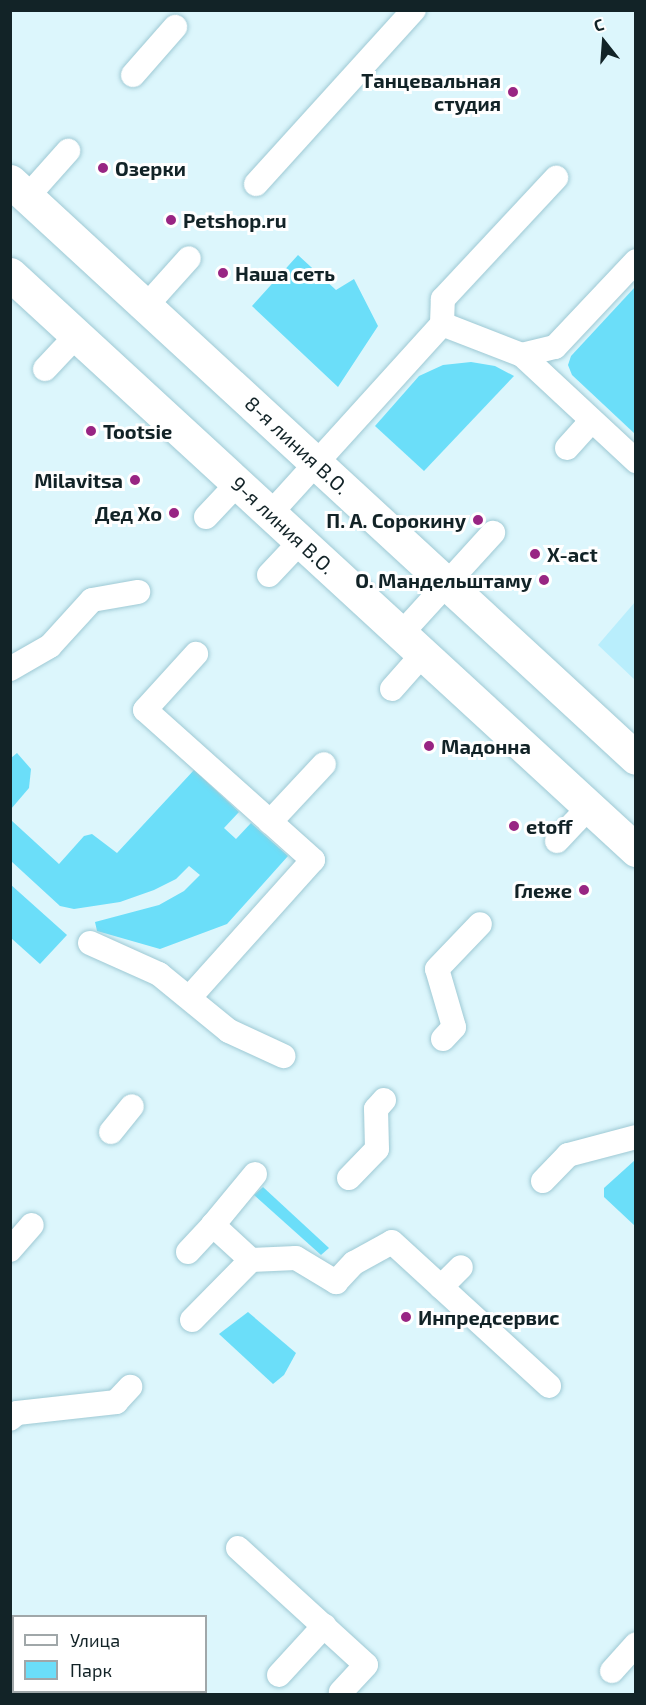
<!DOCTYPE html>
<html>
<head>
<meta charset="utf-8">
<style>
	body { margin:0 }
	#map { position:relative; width:646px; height:1705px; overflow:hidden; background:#dcf6fc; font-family:"Exo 2",sans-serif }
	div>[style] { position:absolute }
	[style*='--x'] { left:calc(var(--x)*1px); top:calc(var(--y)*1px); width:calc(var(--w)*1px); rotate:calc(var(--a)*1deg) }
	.built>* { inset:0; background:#b9eefc }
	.green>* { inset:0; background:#6bdef9 }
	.roads { filter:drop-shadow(0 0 2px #9ec9d4) drop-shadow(0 0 2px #9ec9d4) }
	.service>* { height:24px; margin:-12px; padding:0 12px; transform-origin:12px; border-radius:12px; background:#fff }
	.secondary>* { height:33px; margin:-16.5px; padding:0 16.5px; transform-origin:16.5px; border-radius:16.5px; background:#fff }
	.dots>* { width:16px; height:16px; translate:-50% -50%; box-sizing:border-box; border:3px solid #fff; border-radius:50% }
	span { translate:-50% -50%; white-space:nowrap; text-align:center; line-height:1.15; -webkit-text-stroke:6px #fff; paint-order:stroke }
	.poi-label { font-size:20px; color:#122327; font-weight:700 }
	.right { translate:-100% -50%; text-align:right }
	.left { translate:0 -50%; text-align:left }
	.street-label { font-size:20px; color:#122327 }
	.frame { position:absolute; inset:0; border:12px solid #122327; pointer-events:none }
	.legend { position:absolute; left:12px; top:1615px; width:195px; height:78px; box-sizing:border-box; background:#fff; border:2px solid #a0a7a9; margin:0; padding:8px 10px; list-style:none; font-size:18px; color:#122327 }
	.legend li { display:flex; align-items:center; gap:12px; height:30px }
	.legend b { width:30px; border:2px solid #a0a7a9 }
	.north { position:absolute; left:574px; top:12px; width:60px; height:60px; -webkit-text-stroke:4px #fff; paint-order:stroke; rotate:343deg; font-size:16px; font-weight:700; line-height:24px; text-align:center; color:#122327 }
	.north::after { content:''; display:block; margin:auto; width:21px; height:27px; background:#122327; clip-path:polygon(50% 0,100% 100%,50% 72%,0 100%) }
</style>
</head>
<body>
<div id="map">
	<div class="built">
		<i style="clip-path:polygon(635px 602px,635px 680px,598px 645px)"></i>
	</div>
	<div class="green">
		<i style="clip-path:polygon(298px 255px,336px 290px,354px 279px,378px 326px,338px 387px,252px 306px)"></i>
		<i style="clip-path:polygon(635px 287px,635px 434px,572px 375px,568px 365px,571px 356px)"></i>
		<i style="clip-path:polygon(471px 362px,495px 366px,514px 376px,424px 471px,375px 426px,419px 376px,443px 365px)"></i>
		<i style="clip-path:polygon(17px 753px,31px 769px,29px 788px,11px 809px,11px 758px)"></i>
		<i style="clip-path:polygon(194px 770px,239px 812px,224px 828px,236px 839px,251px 823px,288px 856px,227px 924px,160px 949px,97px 931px,95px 922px,159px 905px,184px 891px,200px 875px,189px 866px,176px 879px,154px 890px,120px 902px,74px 909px,60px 906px,11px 861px,11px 820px,59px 864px,84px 836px,92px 834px,117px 853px)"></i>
		<i style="clip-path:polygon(10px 884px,67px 935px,40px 964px,11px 938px)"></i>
		<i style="clip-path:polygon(635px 1160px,635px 1226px,604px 1197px,604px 1188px)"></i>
		<i style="clip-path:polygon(263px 1187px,329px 1248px,321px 1255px,254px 1195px)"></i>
		<i style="clip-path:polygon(248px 1312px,296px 1353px,284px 1375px,273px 1384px,219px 1334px)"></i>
	</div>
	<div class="roads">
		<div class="service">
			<i style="--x:133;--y:75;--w:64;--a:-48.8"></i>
			<i style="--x:256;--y:184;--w:235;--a:-47.8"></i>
			<i style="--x:27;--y:197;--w:62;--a:-48.3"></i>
			<i style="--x:146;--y:306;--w:64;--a:-48.1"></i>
			<i style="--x:442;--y:324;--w:86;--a:21.2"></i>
			<i style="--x:522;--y:355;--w:34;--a:-14"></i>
			<i style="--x:555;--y:347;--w:118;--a:-46.7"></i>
			<i style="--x:522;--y:355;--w:156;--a:42.9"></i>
			<i style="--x:45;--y:369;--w:47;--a:-46.7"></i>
			<i style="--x:567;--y:448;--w:36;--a:-48"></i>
			<i style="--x:270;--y:514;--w:256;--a:-47.8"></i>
			<i style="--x:442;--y:324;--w:25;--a:-88"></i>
			<i style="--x:443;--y:299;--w:166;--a:-47"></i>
			<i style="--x:206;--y:517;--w:47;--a:-46.7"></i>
			<i style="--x:269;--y:575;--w:47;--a:-46.7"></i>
			<i style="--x:401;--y:634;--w:137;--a:-47.7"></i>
			<i style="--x:10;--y:669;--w:46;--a:-29.9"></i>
			<i style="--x:50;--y:646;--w:62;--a:-47.6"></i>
			<i style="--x:92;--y:600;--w:47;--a:-9.9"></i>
			<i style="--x:392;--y:689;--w:47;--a:-48.5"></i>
			<i style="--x:270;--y:822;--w:79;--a:-47"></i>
			<i style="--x:557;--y:841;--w:47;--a:-46.7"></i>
			<i style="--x:90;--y:943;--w:76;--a:24.2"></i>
			<i style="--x:159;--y:974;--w:90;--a:39.2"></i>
			<i style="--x:229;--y:1031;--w:60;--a:24.8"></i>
			<i style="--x:190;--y:997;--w:184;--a:-48.1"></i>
			<i style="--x:313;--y:860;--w:225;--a:-138.2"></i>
			<i style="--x:145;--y:710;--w:76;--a:-47.7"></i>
			<i style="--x:443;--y:1039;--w:16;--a:-47"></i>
			<i style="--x:454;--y:1027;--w:60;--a:-106.3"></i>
			<i style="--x:437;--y:969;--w:62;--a:-46.3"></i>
			<i style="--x:111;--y:1132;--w:33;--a:-51"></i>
			<i style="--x:349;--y:1178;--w:40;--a:-46"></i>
			<i style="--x:377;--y:1149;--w:40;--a:-91.4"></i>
			<i style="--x:376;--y:1109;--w:12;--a:-48"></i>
			<i style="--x:543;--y:1181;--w:36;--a:-46"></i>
			<i style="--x:568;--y:1155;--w:70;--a:-14.8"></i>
			<i style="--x:10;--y:1250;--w:33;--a:-49"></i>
			<i style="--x:188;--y:1252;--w:37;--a:-47"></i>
			<i style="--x:251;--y:1260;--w:52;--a:-137.4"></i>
			<i style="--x:213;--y:1225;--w:66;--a:-50.5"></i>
			<i style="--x:441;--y:1287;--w:28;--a:-45"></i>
			<i style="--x:192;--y:1320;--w:84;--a:-45.5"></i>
			<i style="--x:251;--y:1260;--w:45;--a:-2.5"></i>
			<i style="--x:296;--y:1258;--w:47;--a:31"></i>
			<i style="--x:336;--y:1282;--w:26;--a:-47"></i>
			<i style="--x:354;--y:1263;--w:43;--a:-28.9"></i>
			<i style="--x:392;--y:1242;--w:213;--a:42.5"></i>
			<i style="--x:10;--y:1419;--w:9;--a:-41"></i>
			<i style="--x:17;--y:1413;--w:100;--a:-6.3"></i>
			<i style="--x:116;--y:1402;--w:21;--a:-47"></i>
			<i style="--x:238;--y:1548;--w:173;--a:42.4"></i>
			<i style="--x:366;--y:1665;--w:37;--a:133"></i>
			<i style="--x:612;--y:1671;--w:36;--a:-48"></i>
			<i style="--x:279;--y:1675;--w:67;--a:-47.4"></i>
		</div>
		<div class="secondary">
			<i style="--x:10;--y:181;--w:851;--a:42.67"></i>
			<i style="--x:10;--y:274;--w:851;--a:42.62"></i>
		</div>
	</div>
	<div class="dots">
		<i style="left:513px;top:92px;background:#982583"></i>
		<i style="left:103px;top:168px;background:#982583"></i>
		<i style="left:171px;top:220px;background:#982583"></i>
		<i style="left:223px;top:273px;background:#982583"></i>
		<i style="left:91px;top:431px;background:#982583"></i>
		<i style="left:135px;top:480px;background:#982583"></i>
		<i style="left:174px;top:513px;background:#982583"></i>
		<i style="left:478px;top:520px;background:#982583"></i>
		<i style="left:535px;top:554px;background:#982583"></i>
		<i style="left:544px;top:580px;background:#982583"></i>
		<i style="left:429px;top:746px;background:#982583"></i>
		<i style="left:514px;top:826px;background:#982583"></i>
		<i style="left:584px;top:890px;background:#982583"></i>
		<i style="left:406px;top:1317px;background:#982583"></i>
	</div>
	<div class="poi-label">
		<span class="right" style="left:501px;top:92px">Танцевальная<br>студия</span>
		<span class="left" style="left:115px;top:168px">Озерки</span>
		<span class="left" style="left:183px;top:220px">Petshop.ru</span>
		<span class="left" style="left:235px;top:273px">Наша сеть</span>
		<span class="left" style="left:103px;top:431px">Tootsie</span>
		<span class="right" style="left:123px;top:480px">Milavitsa</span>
		<span class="right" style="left:162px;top:513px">Дед Хо</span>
		<span class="right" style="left:466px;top:520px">П. А. Сорокину</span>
		<span class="left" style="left:547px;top:554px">X-act</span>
		<span class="right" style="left:532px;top:580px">О. Мандельштаму</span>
		<span class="left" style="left:441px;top:746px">Мадонна</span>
		<span class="left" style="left:526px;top:826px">etoff</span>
		<span class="right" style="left:572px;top:890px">Глеже</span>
		<span class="left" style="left:418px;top:1317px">Инпредсервис</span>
	</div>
	<div class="street-label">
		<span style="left:297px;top:445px;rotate:43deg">8-я линия В.О.</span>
		<span style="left:283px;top:525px;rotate:43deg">9-я линия В.О.</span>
	</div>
	<div class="frame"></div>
	<ul class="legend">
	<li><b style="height:8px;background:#fff"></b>Улица</li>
	<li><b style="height:16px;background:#6bdef9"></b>Парк</li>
	</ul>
	<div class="north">С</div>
</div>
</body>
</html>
